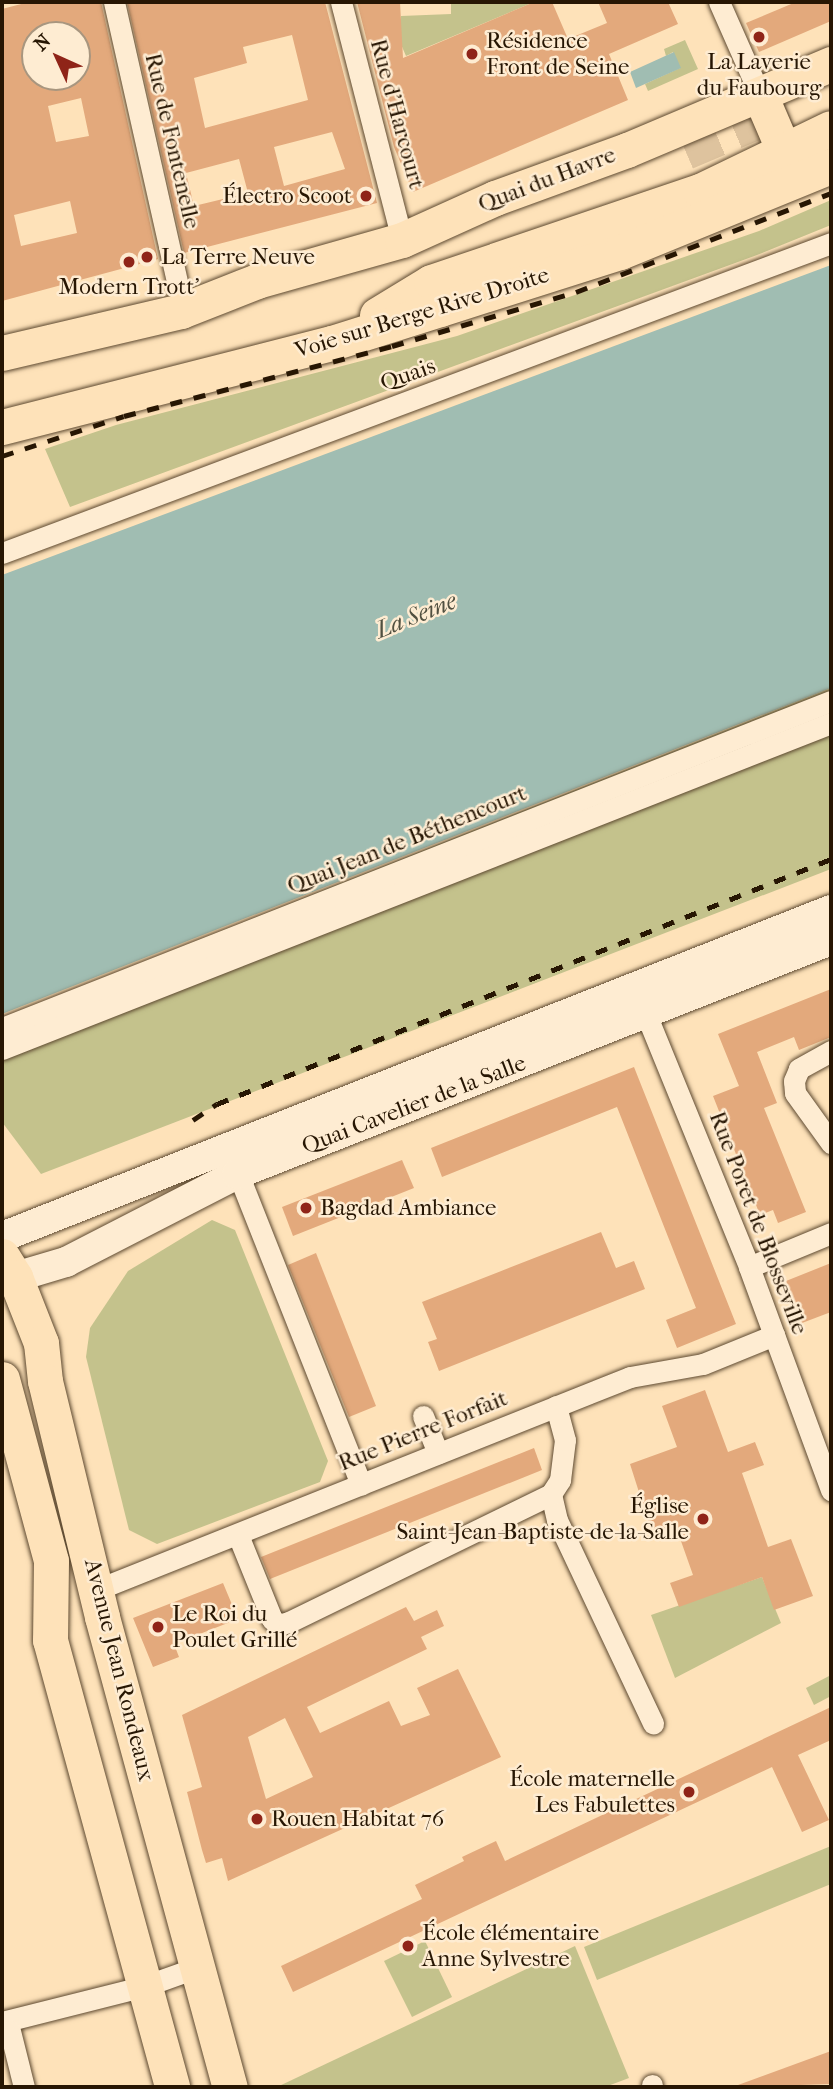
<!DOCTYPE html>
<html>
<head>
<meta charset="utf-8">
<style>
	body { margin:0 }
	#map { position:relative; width:833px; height:2089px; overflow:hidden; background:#fee2b9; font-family:"IM FELL French Canon",serif }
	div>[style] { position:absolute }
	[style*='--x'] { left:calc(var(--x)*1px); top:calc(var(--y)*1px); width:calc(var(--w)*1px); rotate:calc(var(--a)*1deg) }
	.green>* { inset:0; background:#c4c28c }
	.water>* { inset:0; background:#a0bdb2 }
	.building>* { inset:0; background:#e3a97c }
	.primary-tunnel>* { height:35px; margin-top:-17.5px; transform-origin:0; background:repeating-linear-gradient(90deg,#dec39e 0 35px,transparent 0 53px) }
	.roads { filter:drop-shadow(0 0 2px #5d4930) drop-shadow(0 0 2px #5d4930) }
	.street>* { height:21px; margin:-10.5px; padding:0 10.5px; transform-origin:10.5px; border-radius:10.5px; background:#feecd2 }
	.secondary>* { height:30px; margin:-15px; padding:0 15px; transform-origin:15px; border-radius:15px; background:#feecd2 }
	.primary>* { height:35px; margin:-17.5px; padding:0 17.5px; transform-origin:17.5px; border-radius:17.5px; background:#fee2b9 }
	.rail>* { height:5px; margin-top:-2.5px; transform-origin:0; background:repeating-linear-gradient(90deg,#271603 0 12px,transparent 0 24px) }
	.dots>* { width:19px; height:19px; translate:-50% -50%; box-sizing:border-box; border:4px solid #feecd2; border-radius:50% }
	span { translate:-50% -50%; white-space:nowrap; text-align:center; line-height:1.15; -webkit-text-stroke:5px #feecd2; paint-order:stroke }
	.poi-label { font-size:23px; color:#271603 }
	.left { translate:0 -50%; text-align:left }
	.right { translate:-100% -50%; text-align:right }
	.street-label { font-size:23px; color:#271603 }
	.water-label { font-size:24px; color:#515040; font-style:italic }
	.frame { position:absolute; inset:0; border:4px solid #271603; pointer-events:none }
	.north { position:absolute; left:21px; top:21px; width:70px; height:70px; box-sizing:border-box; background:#feecd2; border:2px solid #a8967f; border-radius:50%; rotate:315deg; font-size:19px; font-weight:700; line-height:28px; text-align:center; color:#271603 }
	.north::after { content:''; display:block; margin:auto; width:24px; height:32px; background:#8f2418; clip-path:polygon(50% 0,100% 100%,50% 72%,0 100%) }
</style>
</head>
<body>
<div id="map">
	<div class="green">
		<i style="clip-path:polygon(451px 2px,534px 2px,406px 56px,397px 35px,401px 16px,451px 14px)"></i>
		<i style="clip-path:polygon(685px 40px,698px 69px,648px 91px,645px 84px,680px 68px,673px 52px,666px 56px,664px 49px)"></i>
		<i style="clip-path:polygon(831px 200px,831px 225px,757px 255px,70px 507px,45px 449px,116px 425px,457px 336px,759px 231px)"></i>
		<i style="clip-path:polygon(831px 688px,831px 869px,41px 1174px,2px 1122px,2px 1018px)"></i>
		<i style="clip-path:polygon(212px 1220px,235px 1230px,328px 1461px,320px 1482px,157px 1544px,129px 1530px,86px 1357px,90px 1328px,128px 1271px)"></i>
		<i style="clip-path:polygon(762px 1577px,781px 1623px,675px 1678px,651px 1615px)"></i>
		<i style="clip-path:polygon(831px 1675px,831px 1696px,814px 1705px,806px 1688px)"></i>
		<i style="clip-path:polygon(831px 1846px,831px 1884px,597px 1980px,584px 1947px)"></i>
		<i style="clip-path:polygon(425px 1941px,452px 1997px,412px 2017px,384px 1961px)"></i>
		<i style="clip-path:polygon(575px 1946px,629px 2078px,605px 2087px,277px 2087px)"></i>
	</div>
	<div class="water">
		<i style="clip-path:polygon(674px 52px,681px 68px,636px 88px,630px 72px)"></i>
		<i style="clip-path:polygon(831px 265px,831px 688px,2px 1014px,2px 575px)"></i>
	</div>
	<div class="building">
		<i style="clip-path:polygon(evenodd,29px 2px,101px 2px,158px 259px,2px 301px,2px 9px,29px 2px,35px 35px,77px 35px,77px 77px,35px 77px,35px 35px,29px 2px,81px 98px,89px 136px,56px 142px,48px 106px,81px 98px,29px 2px,70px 201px,77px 233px,21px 246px,14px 215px,70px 201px)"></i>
		<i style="clip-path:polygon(evenodd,127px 2px,325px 2px,377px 203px,184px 253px,127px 2px,292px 35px,308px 100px,205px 128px,194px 78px,247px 63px,243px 47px,292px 35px,127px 2px,332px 132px,345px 169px,284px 186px,274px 147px,332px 132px,127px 2px,239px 159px,248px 193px,194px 206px,186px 173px,239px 159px)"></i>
		<i style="clip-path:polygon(357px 2px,400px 2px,403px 58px,534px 2px,552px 2px,568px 39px,607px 23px,598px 2px,668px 2px,678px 24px,609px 54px,628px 100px,413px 192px,394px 147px)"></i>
		<i style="clip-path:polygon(796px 2px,831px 2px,831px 21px,759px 52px,746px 23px)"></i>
		<i style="clip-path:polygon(831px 989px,831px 1037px,799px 1050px,794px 1037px,757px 1052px,777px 1103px,764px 1108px,806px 1212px,778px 1223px,773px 1210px,760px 1215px,713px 1096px,739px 1086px,718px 1034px)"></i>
		<i style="clip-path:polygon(634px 1067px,736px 1324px,677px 1348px,666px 1320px,696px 1308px,617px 1107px,442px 1177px,431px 1148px)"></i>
		<i style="clip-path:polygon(402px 1160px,414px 1188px,293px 1236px,282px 1207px)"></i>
		<i style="clip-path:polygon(601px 1232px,616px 1268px,634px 1261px,645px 1289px,439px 1371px,428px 1342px,437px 1339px,422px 1302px)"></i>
		<i style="clip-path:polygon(316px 1253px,376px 1406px,349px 1417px,288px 1265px)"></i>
		<i style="clip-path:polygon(831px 1263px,831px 1312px,802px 1323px,786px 1281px)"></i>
		<i style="clip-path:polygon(705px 1390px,728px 1452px,755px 1442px,764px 1465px,742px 1473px,768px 1547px,791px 1539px,813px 1596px,774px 1610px,762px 1577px,679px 1607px,670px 1583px,693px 1575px,676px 1527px,653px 1536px,630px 1464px,677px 1447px,662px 1406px)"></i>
		<i style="clip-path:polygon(534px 1448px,542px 1470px,270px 1579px,261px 1557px)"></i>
		<i style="clip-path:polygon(223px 1583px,238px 1619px,174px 1644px,179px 1657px,153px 1667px,133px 1618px)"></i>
		<i style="clip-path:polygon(evenodd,406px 1607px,414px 1621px,437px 1610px,444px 1626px,421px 1637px,427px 1649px,307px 1707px,320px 1733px,389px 1701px,401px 1726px,430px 1715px,417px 1688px,458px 1669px,501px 1757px,228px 1881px,222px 1858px,206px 1863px,202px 1850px,187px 1792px,202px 1787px,182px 1715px,406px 1607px,285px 1718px,313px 1777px,266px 1799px,248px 1737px,285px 1718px)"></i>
		<i style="clip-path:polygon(831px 1707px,831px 1740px,798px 1755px,829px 1820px,802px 1832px,772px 1767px,293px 1992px,281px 1966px,422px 1899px,415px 1885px,464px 1861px,462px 1857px,496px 1841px,505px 1861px)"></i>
		<i style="clip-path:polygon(831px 2051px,831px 2084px,739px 2087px,738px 2085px)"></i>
	</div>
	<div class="primary-tunnel">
		<i style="--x:686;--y:152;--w:110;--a:-23.1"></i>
	</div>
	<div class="roads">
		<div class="street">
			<i style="--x:114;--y:2;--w:296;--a:77.3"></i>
			<i style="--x:341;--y:2;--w:246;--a:75.6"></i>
			<i style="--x:719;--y:2;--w:102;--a:66.2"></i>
			<i style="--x:2;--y:553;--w:885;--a:-20.5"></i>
			<i style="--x:645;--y:999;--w:15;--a:86"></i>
			<i style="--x:646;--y:1014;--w:273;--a:67.8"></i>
			<i style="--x:749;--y:1267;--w:238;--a:69.8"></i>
			<i style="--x:2;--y:1028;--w:891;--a:-21.53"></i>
			<i style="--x:2;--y:1049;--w:891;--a:-21.47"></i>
			<i style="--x:831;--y:1051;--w:37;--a:151"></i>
			<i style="--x:799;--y:1069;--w:13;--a:113"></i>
			<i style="--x:794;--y:1081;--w:12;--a:85"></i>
			<i style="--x:795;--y:1093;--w:62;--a:54.2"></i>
			<i style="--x:233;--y:1161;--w:348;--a:68.4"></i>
			<i style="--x:749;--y:1267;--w:89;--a:-22.5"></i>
			<i style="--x:423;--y:1416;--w:40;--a:68"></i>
			<i style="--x:551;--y:1494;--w:27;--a:77"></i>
			<i style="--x:557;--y:1520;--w:225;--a:64.7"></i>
			<i style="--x:238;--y:1535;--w:91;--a:68"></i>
			<i style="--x:272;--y:1619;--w:8;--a:45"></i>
			<i style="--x:278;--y:1625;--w:11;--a:-15"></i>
			<i style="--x:289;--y:1622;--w:292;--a:-26"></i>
			<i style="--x:551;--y:1494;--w:17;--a:-57"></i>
			<i style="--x:560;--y:1480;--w:40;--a:-82.9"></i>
			<i style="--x:565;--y:1440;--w:35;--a:-105"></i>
			<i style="--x:96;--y:1590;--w:575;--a:-21.75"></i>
			<i style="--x:630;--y:1377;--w:74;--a:-10.1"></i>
			<i style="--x:703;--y:1364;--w:77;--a:-22.2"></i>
			<i style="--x:2;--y:2022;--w:147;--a:-14.1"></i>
			<i style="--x:145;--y:1986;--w:56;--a:-19.7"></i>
			<i style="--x:10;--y:2031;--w:58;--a:76"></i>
			<i style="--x:652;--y:2087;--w:2;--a:-90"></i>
		</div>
		<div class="secondary">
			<i style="--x:2;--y:1237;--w:891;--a:-21.53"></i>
			<i style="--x:2;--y:1281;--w:67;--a:-16.5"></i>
			<i style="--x:66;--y:1262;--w:192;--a:-27.2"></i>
			<i style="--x:237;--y:1174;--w:638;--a:-21.5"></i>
		</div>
		<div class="primary">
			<i style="--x:760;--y:95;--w:61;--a:66.8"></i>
			<i style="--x:377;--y:315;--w:63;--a:-31.4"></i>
			<i style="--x:431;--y:282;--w:284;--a:-18.7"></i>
			<i style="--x:700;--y:191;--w:145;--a:-25.7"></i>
			<i style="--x:2;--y:353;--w:184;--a:-13.2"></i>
			<i style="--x:181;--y:311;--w:82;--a:-21.5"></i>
			<i style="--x:257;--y:281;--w:151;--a:-15.8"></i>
			<i style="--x:402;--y:240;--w:102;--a:-24.3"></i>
			<i style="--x:495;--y:198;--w:140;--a:-20"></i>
			<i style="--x:627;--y:150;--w:221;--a:-22.9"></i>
			<i style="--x:2;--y:427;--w:341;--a:-14.3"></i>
			<i style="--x:332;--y:343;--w:113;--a:-17.5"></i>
			<i style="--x:440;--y:309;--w:189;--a:-17.6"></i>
			<i style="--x:620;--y:252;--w:228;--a:-22.2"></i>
			<i style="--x:2;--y:1256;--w:25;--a:58"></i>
			<i style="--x:15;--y:1277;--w:71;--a:68.5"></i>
			<i style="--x:41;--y:1343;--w:38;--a:84"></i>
			<i style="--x:45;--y:1381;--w:243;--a:76.4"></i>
			<i style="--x:102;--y:1617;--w:487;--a:74.8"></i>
			<i style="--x:2;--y:1379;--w:188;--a:74.9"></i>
			<i style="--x:51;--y:1561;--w:79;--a:90.7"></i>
			<i style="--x:50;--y:1640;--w:463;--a:74.7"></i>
		</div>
	</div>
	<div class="rail">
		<i style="--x:2;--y:456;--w:128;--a:-18.2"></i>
		<i style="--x:124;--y:416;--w:277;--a:-14.6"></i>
		<i style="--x:392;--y:346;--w:192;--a:-16.4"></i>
		<i style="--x:576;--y:292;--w:274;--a:-21.2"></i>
		<i style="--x:193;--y:1120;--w:29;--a:-34"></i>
		<i style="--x:217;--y:1104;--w:661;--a:-21.75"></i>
	</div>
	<div class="dots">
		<i style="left:759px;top:37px;background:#8f2418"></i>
		<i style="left:472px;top:54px;background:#8f2418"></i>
		<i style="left:366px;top:196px;background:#8f2418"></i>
		<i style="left:147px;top:257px;background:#8f2418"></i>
		<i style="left:129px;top:262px;background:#8f2418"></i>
		<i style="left:306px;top:1208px;background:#8f2418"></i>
		<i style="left:703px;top:1519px;background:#8f2418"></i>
		<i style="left:158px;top:1627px;background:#8f2418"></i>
		<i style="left:689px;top:1792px;background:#8f2418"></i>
		<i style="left:257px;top:1819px;background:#8f2418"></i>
		<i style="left:408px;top:1946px;background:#8f2418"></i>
	</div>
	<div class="poi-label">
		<span class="left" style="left:486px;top:54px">Résidence<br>Front de Seine</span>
		<span style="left:759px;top:75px">La Laverie<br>du Faubourg</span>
		<span class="right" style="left:352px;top:196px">Électro Scoot</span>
		<span class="left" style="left:161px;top:257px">La Terre Neuve</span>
		<span style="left:129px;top:287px">Modern Trott'</span>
		<span class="left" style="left:320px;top:1208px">Bagdad Ambiance</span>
		<span class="right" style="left:689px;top:1519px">Église<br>Saint-Jean-Baptiste-de-la-Salle</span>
		<span class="left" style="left:172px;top:1627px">Le Roi du<br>Poulet Grillé</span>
		<span class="right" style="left:675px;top:1792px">École maternelle<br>Les Fabulettes</span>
		<span class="left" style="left:271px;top:1819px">Rouen Habitat 76</span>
		<span class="left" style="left:422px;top:1946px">École élémentaire<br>Anne Sylvestre</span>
	</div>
	<div class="street-label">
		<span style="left:397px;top:114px;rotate:75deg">Rue d'Harcourt</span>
		<span style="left:172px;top:141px;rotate:77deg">Rue de Fontenelle</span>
		<span style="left:547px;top:180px;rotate:-21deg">Quai du Havre</span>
		<span style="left:422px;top:313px;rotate:-17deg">Voie sur Berge Rive Droite</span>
		<span style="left:408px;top:375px;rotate:-20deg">Quais</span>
		<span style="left:407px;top:840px;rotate:-22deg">Quai Jean de Béthencourt</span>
		<span style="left:414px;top:1105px;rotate:-21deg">Quai Cavelier de la Salle</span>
		<span style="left:758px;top:1223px;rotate:69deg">Rue Poret de Blosseville</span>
		<span style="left:423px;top:1431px;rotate:-22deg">Rue Pierre Forfait</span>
		<span style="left:119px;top:1670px;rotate:76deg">Avenue Jean Rondeaux</span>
	</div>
	<div class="water-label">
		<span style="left:416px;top:616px;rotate:-22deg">La Seine</span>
	</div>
	<div class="frame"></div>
	<div class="north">N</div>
</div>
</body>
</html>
